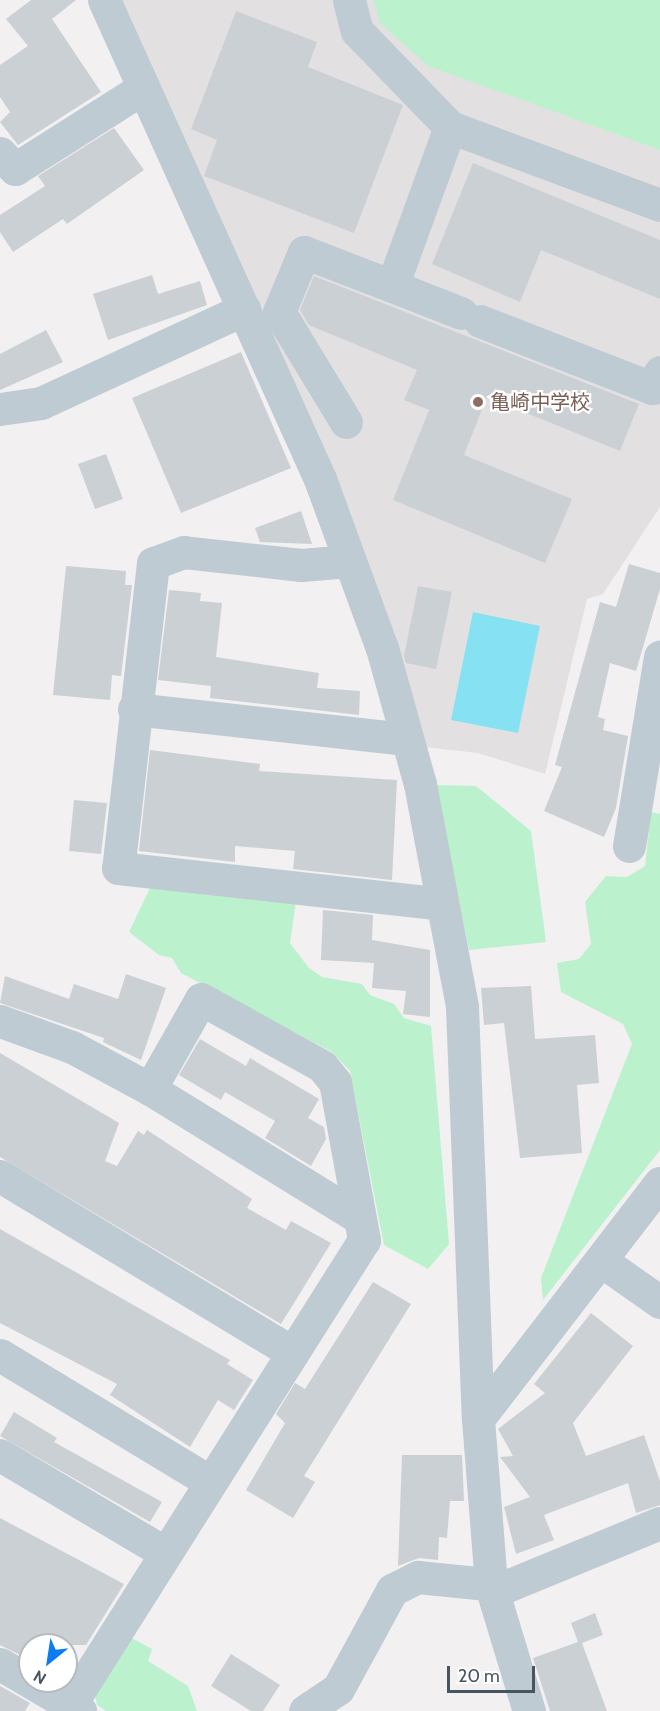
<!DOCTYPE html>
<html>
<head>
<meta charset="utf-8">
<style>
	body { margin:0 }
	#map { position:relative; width:660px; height:1711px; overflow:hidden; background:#f2f0f0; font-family:Cabin,"Noto Sans JP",sans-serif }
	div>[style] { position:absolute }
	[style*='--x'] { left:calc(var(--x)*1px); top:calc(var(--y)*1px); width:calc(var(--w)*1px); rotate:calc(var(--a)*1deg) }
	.education>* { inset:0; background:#e3e0e2 }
	.green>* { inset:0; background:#bbf2cd }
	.water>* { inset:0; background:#86e2f2 }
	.building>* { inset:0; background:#cbd0d5 }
	.minor>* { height:33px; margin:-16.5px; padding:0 16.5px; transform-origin:16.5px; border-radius:16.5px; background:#bfcbd3 }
	.dots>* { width:16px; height:16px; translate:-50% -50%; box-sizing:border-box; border:3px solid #fff; border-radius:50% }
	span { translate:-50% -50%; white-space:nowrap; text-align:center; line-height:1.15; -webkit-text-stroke:4.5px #fff; paint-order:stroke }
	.education-label { font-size:20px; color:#785e54 }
	.left { translate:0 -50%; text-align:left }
	.north { position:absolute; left:18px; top:1633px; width:60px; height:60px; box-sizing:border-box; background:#fff; border:2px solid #b5bbbf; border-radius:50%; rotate:210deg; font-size:16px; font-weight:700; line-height:24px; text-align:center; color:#46555f }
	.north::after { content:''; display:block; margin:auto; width:21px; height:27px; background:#0c7df0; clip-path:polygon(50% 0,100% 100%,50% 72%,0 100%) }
	.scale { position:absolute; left:447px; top:1666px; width:88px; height:27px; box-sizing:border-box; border:3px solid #46555f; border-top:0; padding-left:8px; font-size:18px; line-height:21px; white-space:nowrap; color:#46555f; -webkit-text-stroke:4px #fff; paint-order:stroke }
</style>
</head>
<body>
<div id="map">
	<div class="education">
		<i style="clip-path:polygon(117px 0,660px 0,660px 507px,603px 594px,587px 599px,545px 774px,478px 753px,423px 747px)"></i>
	</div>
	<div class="green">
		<i style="clip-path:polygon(374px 0,660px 0,660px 150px,428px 66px,380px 23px)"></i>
		<i style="clip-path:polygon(435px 785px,476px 786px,531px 831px,546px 942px,469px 950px)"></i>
		<i style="clip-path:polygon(651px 812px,660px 814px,660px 1150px,543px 1300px,541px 1278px,632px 1044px,623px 1024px,561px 992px,557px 963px,579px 959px,591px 944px,585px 902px,606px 876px,627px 877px,645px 866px)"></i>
		<i style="clip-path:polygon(150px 888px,296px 901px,290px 943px,309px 968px,322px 977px,362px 984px,370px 995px,394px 1004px,404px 1018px,431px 1026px,449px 1244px,428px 1269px,384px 1245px,350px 1071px,332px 1052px,181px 973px,172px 958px,159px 955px,129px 932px)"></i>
		<i style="clip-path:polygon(128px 1636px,152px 1649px,148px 1661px,188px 1686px,197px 1711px,106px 1711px,97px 1705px,94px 1690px)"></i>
	</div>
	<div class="water">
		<i style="clip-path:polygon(473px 612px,540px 626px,518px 733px,451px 720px)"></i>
	</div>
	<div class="building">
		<i style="clip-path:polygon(31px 0,76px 0,52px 19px,101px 92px,18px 145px,0 122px,10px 112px,0 97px,0 65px,28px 46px,6px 19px)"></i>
		<i style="clip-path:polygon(236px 11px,317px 42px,308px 67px,403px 105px,354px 233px,204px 176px,217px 140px,191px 129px)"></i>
		<i style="clip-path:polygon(114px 128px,144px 170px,67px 224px,63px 219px,13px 252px,0 232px,0 215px,45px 186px,38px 176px)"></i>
		<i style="clip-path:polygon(473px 163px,660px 240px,660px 299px,541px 250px,520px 302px,432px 264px)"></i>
		<i style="clip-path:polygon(152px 275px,158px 294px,200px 281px,207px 305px,108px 340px,93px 294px)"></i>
		<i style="clip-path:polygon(314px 276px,639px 404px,620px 451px,487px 397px,464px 455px,572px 499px,545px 563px,393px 500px,429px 410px,404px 400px,417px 370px,309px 325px,300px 310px)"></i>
		<i style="clip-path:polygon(46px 330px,63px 362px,0 390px,0 354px)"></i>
		<i style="clip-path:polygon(241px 352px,291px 468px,181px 513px,132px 398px)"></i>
		<i style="clip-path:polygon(106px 454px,123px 499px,95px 509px,78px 464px)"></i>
		<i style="clip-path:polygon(301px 511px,312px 544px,260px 542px,255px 528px)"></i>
		<i style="clip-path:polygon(629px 564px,660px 573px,660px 589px,636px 671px,610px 663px,598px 717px,605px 719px,603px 730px,628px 736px,616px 808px,604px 837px,544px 811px,562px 767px,555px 765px,600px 602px,616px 607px)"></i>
		<i style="clip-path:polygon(66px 566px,126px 571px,125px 585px,132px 585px,121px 676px,112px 675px,110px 700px,53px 695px)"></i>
		<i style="clip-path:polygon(418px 586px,452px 592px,436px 669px,406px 663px,404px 656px)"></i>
		<i style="clip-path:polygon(169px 590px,201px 593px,200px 601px,222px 603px,216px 657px,319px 673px,317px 688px,360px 691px,359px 715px,210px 698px,211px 686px,158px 680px)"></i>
		<i style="clip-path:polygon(150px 750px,260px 764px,259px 771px,397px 780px,392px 880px,293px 869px,295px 851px,235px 846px,235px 862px,139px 851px)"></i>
		<i style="clip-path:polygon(74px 800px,107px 803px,101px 854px,69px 851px)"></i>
		<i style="clip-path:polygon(323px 910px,373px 915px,372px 940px,430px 950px,430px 1017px,403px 1014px,406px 991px,372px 988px,374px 963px,321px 960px)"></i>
		<i style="clip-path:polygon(126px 974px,166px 988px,141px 1060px,103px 1042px,104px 1038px,0 1003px,5px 976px,69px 999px,74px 984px,118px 999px)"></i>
		<i style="clip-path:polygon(531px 986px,535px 1039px,595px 1035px,599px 1083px,577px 1085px,582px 1153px,520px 1158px,504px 1023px,484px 1025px,481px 988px)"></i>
		<i style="clip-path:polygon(200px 1039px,246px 1066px,250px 1058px,319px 1099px,308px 1118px,324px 1127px,326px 1139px,311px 1166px,265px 1138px,275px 1121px,225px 1092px,221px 1100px,179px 1075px)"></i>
		<i style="clip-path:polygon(0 1053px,119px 1123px,105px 1161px,117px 1166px,138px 1131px,144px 1135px,147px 1130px,252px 1199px,247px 1208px,286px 1230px,291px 1221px,331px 1243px,281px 1324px,0 1157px)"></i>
		<i style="clip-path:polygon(0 1229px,230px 1360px,227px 1364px,253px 1380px,234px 1410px,218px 1400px,190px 1447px,110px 1395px,117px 1384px,0 1323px)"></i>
		<i style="clip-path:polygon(373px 1282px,411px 1304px,304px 1476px,315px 1482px,293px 1518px,246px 1490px,285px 1423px,276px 1414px,295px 1383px,305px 1389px)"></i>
		<i style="clip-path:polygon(591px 1313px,633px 1346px,573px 1423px,586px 1456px,644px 1435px,660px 1481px,660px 1505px,636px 1513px,628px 1483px,544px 1515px,554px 1540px,516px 1554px,504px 1507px,530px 1497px,500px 1457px,513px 1456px,498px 1429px,545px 1393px,534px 1384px)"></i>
		<i style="clip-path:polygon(14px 1412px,57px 1438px,54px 1442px,162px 1502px,150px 1522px,0 1436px)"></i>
		<i style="clip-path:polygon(402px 1455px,462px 1455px,464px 1501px,450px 1501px,447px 1538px,439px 1537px,438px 1560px,419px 1558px,398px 1566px)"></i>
		<i style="clip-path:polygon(0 1518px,124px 1584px,86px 1645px,30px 1645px,30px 1660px,0 1645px)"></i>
		<i style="clip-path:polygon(595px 1613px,603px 1635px,582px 1643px,607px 1711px,550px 1711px,533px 1658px,578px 1642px,571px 1623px)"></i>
		<i style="clip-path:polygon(231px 1654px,280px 1685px,263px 1711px,251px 1711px,211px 1686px)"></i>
		<i style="clip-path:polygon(0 1686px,30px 1703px,25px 1711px,0 1711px)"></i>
	</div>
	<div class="minor">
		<i style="--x:104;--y:0;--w:525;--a:65.73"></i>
		<i style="--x:320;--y:479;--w:180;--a:69.9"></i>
		<i style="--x:382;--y:648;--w:141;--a:74.4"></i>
		<i style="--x:420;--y:784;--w:227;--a:79.3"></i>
		<i style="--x:462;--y:1007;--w:412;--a:87.8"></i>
		<i style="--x:478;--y:1419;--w:168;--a:85.5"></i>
		<i style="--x:491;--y:1586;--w:131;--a:73.1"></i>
		<i style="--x:349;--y:0;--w:32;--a:76"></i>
		<i style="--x:357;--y:31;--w:134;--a:45.9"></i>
		<i style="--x:450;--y:127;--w:169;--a:110"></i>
		<i style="--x:392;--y:286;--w:74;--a:21.4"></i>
		<i style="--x:450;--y:127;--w:224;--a:20.4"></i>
		<i style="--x:0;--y:153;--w:22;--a:47"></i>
		<i style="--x:15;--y:169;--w:151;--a:-32.3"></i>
		<i style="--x:480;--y:321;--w:185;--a:21.3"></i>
		<i style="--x:652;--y:388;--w:18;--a:-63"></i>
		<i style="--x:0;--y:409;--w:41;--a:-8.3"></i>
		<i style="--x:41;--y:403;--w:224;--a:-24.8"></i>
		<i style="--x:346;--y:422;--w:129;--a:-121.3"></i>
		<i style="--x:279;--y:312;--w:65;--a:-67.4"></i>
		<i style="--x:304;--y:252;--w:94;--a:21.1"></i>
		<i style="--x:349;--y:561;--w:48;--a:175.2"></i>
		<i style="--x:301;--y:565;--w:118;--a:-173.7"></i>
		<i style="--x:184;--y:552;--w:33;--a:160"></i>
		<i style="--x:153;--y:563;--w:307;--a:96.5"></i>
		<i style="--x:118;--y:868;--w:326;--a:6.3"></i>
		<i style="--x:134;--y:709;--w:274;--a:6.3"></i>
		<i style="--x:629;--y:846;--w:192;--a:-80.7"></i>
		<i style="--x:0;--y:1021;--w:77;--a:19.9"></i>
		<i style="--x:72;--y:1047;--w:89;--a:28.3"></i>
		<i style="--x:150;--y:1089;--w:103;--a:-60.5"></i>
		<i style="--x:201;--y:999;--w:138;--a:29"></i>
		<i style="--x:322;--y:1066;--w:21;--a:51"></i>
		<i style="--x:335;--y:1082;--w:161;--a:79.6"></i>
		<i style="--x:364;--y:1240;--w:550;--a:122.3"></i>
		<i style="--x:70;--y:1705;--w:12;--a:31"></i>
		<i style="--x:150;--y:1089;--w:246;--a:31.6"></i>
		<i style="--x:0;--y:1176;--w:341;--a:31.1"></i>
		<i style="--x:603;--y:1262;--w:70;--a:35.1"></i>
		<i style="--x:0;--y:1355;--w:244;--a:31.1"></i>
		<i style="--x:478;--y:1419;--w:298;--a:-52.4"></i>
		<i style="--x:0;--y:1455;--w:191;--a:30.6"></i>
		<i style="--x:0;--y:1664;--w:81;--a:30.4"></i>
		<i style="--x:305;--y:1711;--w:40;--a:-34"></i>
		<i style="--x:338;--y:1689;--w:113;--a:-61.4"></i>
		<i style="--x:392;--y:1590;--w:29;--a:-27"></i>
		<i style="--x:418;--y:1577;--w:89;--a:5.8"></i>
		<i style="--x:507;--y:1586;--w:165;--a:-22.4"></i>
	</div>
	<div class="dots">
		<i style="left:478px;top:402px;background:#8d6e63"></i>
	</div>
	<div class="education-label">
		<span class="left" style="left:490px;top:402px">亀崎中学校</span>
	</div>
	<div class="north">N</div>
	<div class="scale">20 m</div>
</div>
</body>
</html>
